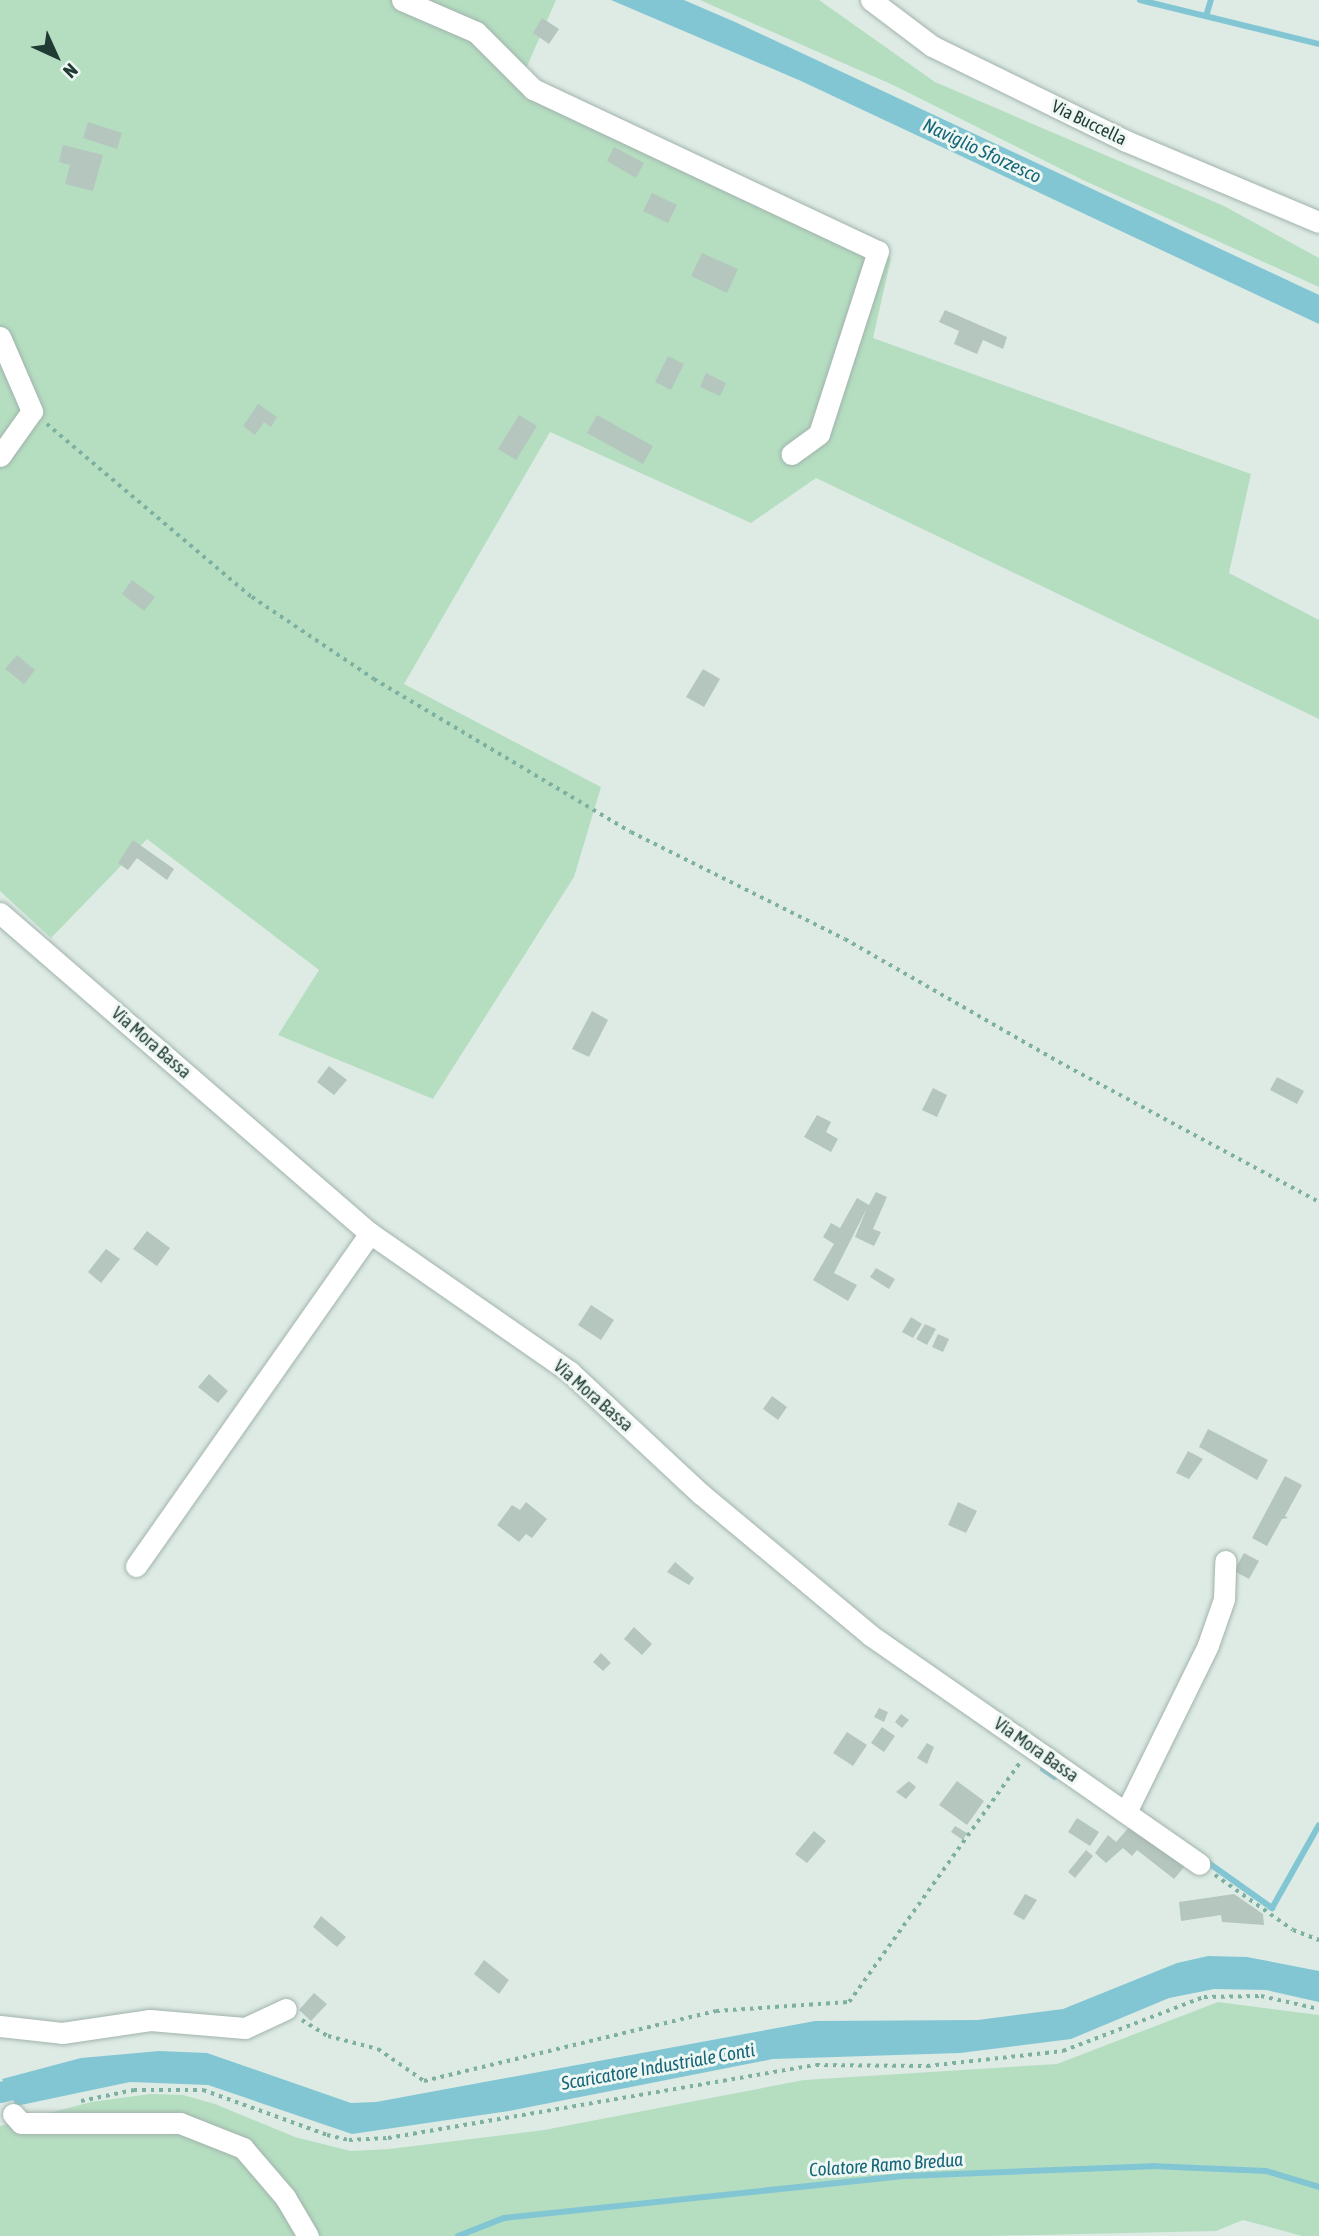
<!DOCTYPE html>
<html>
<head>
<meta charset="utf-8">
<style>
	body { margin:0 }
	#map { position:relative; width:1319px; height:2236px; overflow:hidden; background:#deebe5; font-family:"Asap Condensed",sans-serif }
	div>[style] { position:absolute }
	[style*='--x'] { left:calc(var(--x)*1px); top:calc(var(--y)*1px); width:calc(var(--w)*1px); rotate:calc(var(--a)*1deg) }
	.green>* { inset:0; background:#b5dec1 }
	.water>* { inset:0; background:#82c6d4 }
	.stream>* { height:6px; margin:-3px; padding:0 3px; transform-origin:3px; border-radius:3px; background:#82c6d4 }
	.canal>* { height:21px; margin:-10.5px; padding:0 10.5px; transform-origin:10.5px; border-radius:10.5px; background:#82c6d4 }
	.building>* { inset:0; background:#b4c6be }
	.path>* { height:3.5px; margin-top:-1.75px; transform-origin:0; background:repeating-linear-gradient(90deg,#7db0a1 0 3.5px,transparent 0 8.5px) }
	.roads { filter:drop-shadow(0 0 2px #a1b3ac) drop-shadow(0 0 2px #a1b3ac) }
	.minor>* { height:21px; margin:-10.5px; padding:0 10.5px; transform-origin:10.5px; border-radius:10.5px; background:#fff }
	span { translate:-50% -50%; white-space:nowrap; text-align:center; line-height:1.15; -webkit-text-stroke:6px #eff7f3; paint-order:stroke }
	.street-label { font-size:18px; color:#1f3b34 }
	.water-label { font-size:19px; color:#16677a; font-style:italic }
	.north { position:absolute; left:21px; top:21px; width:70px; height:70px; -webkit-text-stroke:5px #eff7f3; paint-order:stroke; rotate:135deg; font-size:19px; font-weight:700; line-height:28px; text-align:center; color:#1f3b34 }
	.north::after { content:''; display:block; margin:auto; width:24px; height:32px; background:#1f3b34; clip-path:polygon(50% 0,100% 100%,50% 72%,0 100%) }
</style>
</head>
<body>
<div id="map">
	<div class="green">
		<i style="clip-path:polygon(0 0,556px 0,521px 80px,891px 258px,873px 338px,1251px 474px,1229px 573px,1319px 620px,1319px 719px,816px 478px,751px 523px,550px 432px,404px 684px,601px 787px,574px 877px,433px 1099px,278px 1035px,319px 970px,147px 839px,51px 938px,0 891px)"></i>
		<i style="clip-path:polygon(700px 0,819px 0,935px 82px,1224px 206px,1319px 258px,1319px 287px,1083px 180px,893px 85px)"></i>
		<i style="clip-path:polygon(1218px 2002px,1319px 2015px,1319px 2236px,1302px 2236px,1243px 2220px,1216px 2231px,989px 2236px,0 2236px,0 2126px,91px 2102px,150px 2094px,183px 2095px,215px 2104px,295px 2137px,351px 2151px,389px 2149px,544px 2130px,804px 2080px,1057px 2064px)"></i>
	</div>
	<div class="water">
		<i style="clip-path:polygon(611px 0,684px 0,735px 22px,1319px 295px,1319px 324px,801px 81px)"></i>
		<i style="clip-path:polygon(1208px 1956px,1247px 1957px,1319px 1971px,1319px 2002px,1266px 1990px,1214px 1989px,1169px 1998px,1071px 2039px,960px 2053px,773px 2059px,509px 2111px,352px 2134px,208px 2085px,130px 2082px,16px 2106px,2px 2079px,81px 2058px,159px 2051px,207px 2053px,351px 2103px,376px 2102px,815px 2021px,978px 2020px,1063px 2009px,1177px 1963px)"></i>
	</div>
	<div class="stream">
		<i style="--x:1140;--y:0;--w:184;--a:13.8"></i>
		<i style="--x:1206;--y:16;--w:17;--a:-73"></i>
		<i style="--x:1043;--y:1769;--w:14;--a:34"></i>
		<i style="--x:1203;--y:1859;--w:85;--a:35.4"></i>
		<i style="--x:1272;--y:1908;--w:95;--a:-60.5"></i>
		<i style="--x:458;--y:2236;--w:49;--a:-21.4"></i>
		<i style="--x:504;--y:2218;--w:404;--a:-6"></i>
		<i style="--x:906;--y:2176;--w:246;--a:-2.3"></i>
		<i style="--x:1152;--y:2166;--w:114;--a:2.5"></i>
		<i style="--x:1266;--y:2171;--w:55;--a:16.8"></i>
	</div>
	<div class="canal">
		<i style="--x:0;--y:2092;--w:34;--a:-14"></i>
	</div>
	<div class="building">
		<i style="clip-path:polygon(542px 18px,559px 29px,549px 44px,533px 33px)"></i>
		<i style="clip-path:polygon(88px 122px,122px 133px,117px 149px,83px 138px)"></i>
		<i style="clip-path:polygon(63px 145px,103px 155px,93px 191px,65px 184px,70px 165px,59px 162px)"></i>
		<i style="clip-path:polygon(614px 147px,644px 163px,636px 178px,607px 161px)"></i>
		<i style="clip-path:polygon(652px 193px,677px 205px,668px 223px,643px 211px)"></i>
		<i style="clip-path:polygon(702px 253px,738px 269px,727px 293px,691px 276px)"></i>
		<i style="clip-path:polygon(945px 310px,1007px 337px,1003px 349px,983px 340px,977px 354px,954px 344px,959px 331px,939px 322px)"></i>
		<i style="clip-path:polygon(668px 356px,684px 364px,671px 390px,655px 382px)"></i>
		<i style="clip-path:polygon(706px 373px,726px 383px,720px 396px,700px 387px)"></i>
		<i style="clip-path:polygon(258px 404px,277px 417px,271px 427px,264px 422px,255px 435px,243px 426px)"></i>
		<i style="clip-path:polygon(519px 415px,537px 426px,516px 460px,498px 449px)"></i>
		<i style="clip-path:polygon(597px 415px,653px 446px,643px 464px,587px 433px)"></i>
		<i style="clip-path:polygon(132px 580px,155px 597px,144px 611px,122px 594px)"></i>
		<i style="clip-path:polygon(17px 655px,35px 670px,24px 684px,5px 669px)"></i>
		<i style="clip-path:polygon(703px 669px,720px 679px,704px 707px,686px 697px)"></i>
		<i style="clip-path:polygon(133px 840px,174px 869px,167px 880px,137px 858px,128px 870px,118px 863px)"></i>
		<i style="clip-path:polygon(592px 1011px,608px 1020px,589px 1057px,572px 1049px)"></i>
		<i style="clip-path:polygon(329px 1066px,347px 1080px,334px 1095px,317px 1082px)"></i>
		<i style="clip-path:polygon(1277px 1077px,1304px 1091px,1297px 1104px,1270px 1090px)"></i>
		<i style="clip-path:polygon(933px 1088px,947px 1095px,937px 1117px,922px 1110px)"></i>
		<i style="clip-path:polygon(817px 1115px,831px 1122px,826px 1132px,838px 1139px,831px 1152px,804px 1137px)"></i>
		<i style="clip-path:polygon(876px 1192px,887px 1197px,873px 1229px,881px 1232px,874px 1246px,855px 1237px,867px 1208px,834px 1273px,857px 1285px,848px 1301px,813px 1280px,834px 1244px,823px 1237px,831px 1223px,840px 1228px,857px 1198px,869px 1205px)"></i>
		<i style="clip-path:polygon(147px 1231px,170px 1248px,157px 1266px,133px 1249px)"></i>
		<i style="clip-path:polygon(106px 1249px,120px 1259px,101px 1283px,88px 1272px)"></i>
		<i style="clip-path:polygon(876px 1268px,895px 1279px,889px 1289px,870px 1277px)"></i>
		<i style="clip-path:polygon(591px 1305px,614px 1320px,601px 1340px,578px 1325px)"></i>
		<i style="clip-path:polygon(911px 1317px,922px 1324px,913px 1338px,902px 1332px)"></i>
		<i style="clip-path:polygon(925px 1324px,936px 1329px,927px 1345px,916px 1339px)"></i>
		<i style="clip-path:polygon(938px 1334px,949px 1339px,943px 1352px,932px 1347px)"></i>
		<i style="clip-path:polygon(209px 1374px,228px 1391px,218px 1403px,198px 1387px)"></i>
		<i style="clip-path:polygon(772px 1396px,787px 1407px,778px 1420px,763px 1409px)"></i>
		<i style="clip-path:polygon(1208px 1429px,1268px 1460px,1257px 1480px,1199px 1447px)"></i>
		<i style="clip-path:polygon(1188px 1451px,1203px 1459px,1189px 1479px,1176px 1473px)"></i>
		<i style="clip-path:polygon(1285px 1476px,1302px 1485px,1285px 1516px,1288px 1518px,1282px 1519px,1267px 1546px,1252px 1538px)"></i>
		<i style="clip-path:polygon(526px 1502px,547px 1519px,532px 1538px,526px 1534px,519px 1542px,497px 1525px,512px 1505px,520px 1510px)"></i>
		<i style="clip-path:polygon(958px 1502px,977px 1511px,966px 1533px,948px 1525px)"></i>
		<i style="clip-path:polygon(1244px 1553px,1259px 1561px,1249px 1579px,1234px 1571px)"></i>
		<i style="clip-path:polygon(675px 1562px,694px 1578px,689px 1585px,667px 1572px)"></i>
		<i style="clip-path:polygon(634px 1627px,652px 1644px,642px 1655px,624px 1639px)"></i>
		<i style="clip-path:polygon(601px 1653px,611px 1663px,603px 1671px,593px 1662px)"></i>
		<i style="clip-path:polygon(879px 1708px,888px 1712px,884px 1722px,874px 1717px)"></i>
		<i style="clip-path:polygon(901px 1714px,909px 1720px,902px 1728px,895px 1722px)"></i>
		<i style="clip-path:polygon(882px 1727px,895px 1736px,884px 1752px,871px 1743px)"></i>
		<i style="clip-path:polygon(847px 1732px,867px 1745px,853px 1766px,833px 1753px)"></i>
		<i style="clip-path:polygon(927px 1743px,934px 1747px,927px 1764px,917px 1758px)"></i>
		<i style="clip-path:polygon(909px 1781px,916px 1787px,906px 1799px,896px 1792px)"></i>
		<i style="clip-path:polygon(957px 1781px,984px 1801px,967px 1825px,939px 1805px)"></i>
		<i style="clip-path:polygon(1077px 1818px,1099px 1832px,1090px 1846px,1068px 1832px)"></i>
		<i style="clip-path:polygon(1131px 1825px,1185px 1866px,1174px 1879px,1137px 1850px,1132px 1856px,1123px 1848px,1106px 1863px,1095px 1853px,1108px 1835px,1116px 1842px)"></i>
		<i style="clip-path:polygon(955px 1826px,967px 1833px,963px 1840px,951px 1832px)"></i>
		<i style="clip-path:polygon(814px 1831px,826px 1841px,807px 1863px,795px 1854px)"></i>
		<i style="clip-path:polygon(1086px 1850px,1093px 1856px,1075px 1878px,1068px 1872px)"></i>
		<i style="clip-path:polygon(1025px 1894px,1037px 1900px,1024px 1920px,1013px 1914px)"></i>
		<i style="clip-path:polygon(1234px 1894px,1263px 1914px,1264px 1925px,1222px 1922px,1221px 1915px,1181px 1921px,1179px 1902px)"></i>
		<i style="clip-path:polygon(321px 1916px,346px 1937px,337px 1947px,313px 1927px)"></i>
		<i style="clip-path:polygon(484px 1960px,509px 1980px,499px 1994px,474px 1974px)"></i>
		<i style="clip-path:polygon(314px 1993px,327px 2004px,311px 2021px,299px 2010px)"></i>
	</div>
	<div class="path">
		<i style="--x:47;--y:424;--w:268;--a:40.2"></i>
		<i style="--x:252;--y:597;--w:147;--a:33.9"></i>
		<i style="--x:374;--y:679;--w:299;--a:30.8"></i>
		<i style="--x:631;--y:832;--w:239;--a:26.6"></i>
		<i style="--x:845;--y:939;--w:247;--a:29.9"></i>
		<i style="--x:1059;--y:1062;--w:295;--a:28.3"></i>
		<i style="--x:1215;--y:1875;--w:95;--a:35.2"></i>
		<i style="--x:1293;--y:1930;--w:28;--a:21"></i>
		<i style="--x:302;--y:2020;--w:31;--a:32"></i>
		<i style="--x:328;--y:2036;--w:52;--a:14.6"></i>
		<i style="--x:378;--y:2049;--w:56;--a:34.8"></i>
		<i style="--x:424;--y:2081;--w:300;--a:-13.5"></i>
		<i style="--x:716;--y:2011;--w:133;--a:-3.9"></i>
		<i style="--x:849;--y:2002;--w:295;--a:-54.5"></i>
		<i style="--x:81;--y:2101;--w:54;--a:-11.7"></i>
		<i style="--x:134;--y:2090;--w:69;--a:0"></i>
		<i style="--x:203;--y:2090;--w:132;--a:19.9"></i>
		<i style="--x:327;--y:2135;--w:23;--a:13"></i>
		<i style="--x:349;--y:2140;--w:39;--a:-3"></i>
		<i style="--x:388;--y:2138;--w:434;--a:-9.7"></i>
		<i style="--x:816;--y:2065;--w:111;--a:0.5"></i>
		<i style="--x:927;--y:2066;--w:137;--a:-6.3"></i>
		<i style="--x:1063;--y:2051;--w:151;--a:-21"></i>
		<i style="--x:1204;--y:1997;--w:57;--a:-1"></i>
		<i style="--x:1261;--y:1996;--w:59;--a:12.6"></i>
	</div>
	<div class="roads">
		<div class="minor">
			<i style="--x:402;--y:0;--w:81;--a:23.4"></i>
			<i style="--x:476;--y:32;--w:81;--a:45"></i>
			<i style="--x:533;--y:89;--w:381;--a:25.2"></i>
			<i style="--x:878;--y:251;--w:192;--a:107.9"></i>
			<i style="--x:819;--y:434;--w:34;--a:144"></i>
			<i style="--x:871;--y:0;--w:76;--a:37"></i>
			<i style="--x:932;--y:46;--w:216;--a:26.1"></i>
			<i style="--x:1126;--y:141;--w:209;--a:22.8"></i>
			<i style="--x:0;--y:337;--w:81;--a:66.6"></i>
			<i style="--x:32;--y:411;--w:55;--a:125.4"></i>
			<i style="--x:0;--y:913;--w:489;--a:40.9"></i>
			<i style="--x:370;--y:1233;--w:244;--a:34.8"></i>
			<i style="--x:570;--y:1372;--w:179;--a:43"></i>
			<i style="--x:701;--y:1494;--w:220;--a:39.8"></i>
			<i style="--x:870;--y:1635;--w:401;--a:34.8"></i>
			<i style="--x:136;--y:1566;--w:407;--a:-54.9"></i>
			<i style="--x:1126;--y:1812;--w:186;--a:-63.8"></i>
			<i style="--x:1208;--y:1645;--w:49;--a:-70.8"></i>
			<i style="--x:1224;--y:1599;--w:38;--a:-88"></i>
			<i style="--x:0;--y:2026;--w:62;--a:6.4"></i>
			<i style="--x:62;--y:2033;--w:89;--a:-8.4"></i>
			<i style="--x:150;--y:2020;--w:95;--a:4.8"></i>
			<i style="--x:245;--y:2028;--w:45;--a:-24.9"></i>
			<i style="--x:13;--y:2114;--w:12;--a:48"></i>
			<i style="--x:21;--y:2123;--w:159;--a:0"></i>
			<i style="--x:180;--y:2123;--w:68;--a:21.6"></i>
			<i style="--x:243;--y:2148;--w:65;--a:49.4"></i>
			<i style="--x:285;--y:2197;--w:45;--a:59.5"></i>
		</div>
	</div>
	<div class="street-label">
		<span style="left:1089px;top:123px;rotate:26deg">Via Buccella</span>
		<span style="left:151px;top:1043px;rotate:41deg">Via Mora Bassa</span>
		<span style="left:593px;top:1396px;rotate:41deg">Via Mora Bassa</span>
		<span style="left:1036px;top:1750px;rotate:35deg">Via Mora Bassa</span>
	</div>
	<div class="water-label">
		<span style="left:982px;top:151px;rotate:25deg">Naviglio Sforzesco</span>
		<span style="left:658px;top:2067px;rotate:-10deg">Scaricatore Industriale Conti</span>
		<span style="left:886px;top:2165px;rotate:-4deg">Colatore Ramo Bredua</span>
	</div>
	<div class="north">N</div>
</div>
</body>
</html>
